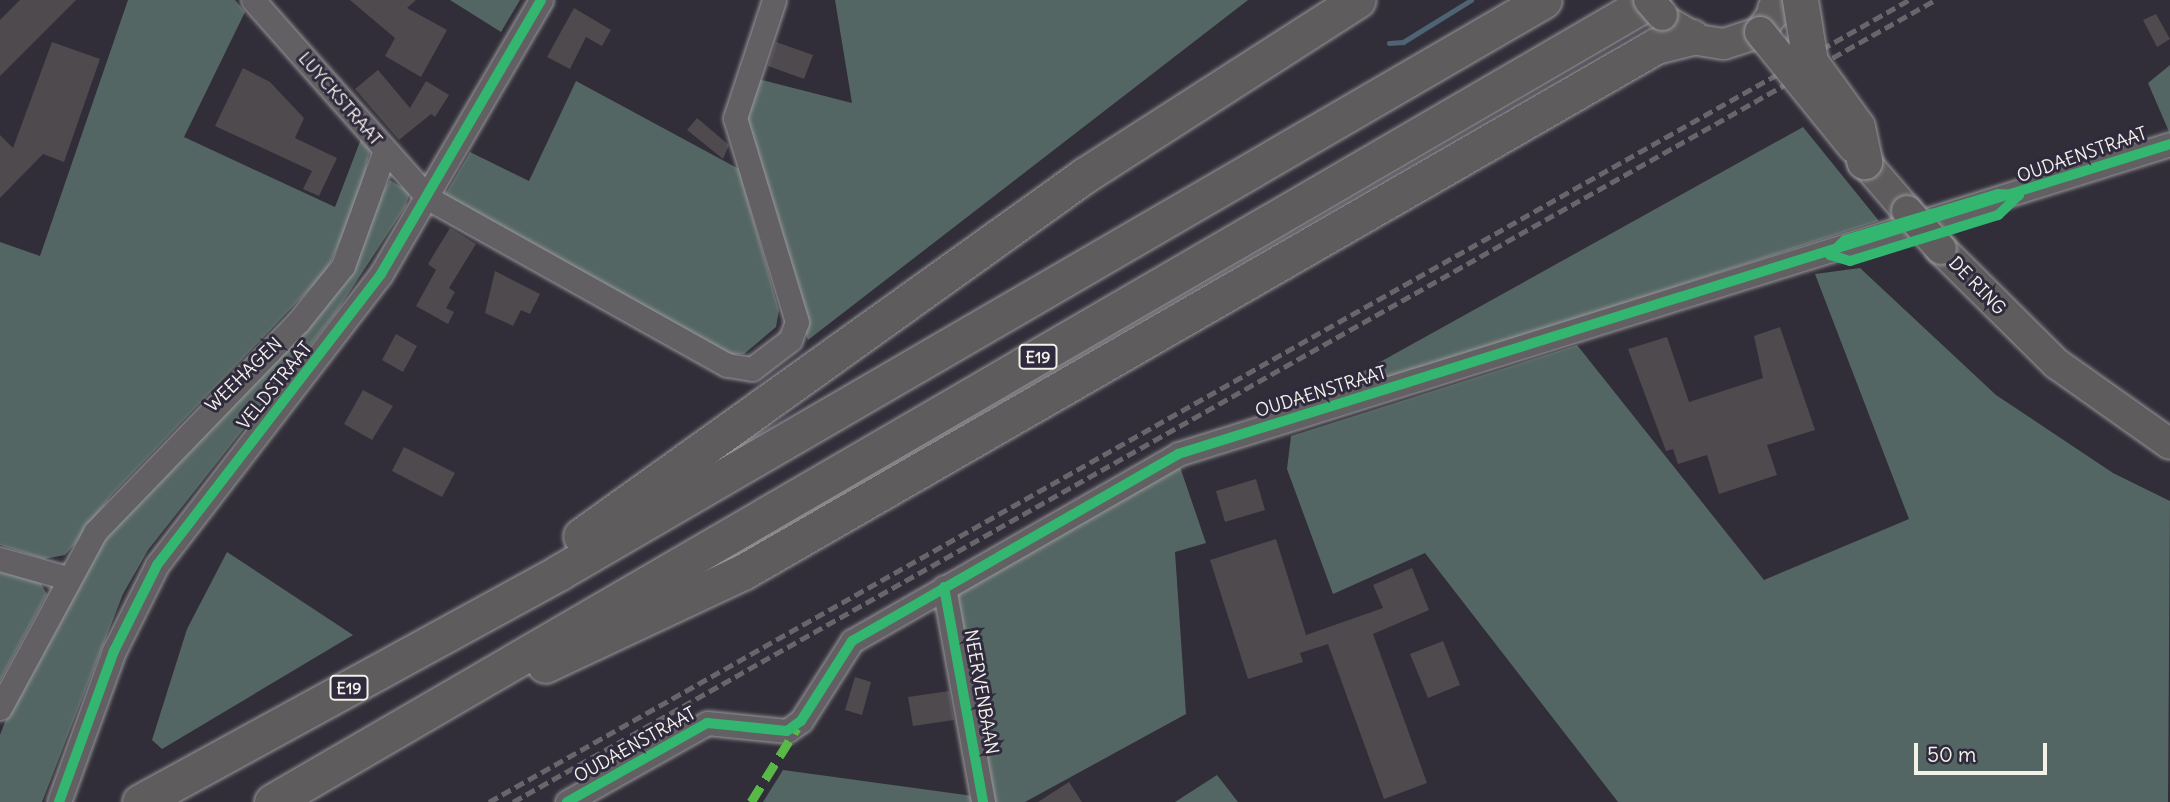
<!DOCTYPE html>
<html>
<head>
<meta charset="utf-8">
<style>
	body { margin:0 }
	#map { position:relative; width:2170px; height:802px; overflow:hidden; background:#312e39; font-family:Delius,sans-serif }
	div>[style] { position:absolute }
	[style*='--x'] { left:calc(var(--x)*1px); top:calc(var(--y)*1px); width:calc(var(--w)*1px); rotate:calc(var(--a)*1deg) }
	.green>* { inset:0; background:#546663 }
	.stream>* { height:5px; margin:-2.5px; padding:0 2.5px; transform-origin:2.5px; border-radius:2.5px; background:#4e6474 }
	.building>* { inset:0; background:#4e4a4e }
	.roads { filter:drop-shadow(0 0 2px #9a989b) drop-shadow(0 0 2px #9a989b) }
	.minor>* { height:23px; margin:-11.5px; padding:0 11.5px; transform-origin:11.5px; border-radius:11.5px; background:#626063 }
	.major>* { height:30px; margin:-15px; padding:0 15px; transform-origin:15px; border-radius:15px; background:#5f5c5d }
	.highway>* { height:35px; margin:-17.5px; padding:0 17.5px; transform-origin:17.5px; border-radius:17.5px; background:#5f5c5d }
	.rail>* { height:5px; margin-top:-2.5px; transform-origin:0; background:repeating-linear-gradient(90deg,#68666b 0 10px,transparent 0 15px) }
	.bridges { filter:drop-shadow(0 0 2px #9a989b) drop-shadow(0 0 2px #9a989b) }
	.major-bridge>* { height:30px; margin:-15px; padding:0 15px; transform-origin:15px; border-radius:15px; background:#5f5c5d }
	.highway-bridge>* { height:35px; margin:-17.5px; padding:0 17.5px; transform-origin:17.5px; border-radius:17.5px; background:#5f5c5d }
	.quiet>* { height:9px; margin-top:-4.5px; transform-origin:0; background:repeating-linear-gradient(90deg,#58b947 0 18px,transparent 0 27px) }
	.cycleway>* { height:10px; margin:-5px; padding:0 5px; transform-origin:5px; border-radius:5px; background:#33b770 }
	span { translate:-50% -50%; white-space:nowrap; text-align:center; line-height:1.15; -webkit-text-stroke:6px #2f2a3d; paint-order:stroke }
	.shield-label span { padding:2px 5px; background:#2f2a3d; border:2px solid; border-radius:5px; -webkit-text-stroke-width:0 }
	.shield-label { font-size:16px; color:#f4f1e8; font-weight:700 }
	.street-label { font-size:18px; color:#f4f1e8 }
	.scale { position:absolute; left:1914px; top:743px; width:133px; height:32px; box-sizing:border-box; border:4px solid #f4f1e8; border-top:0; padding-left:9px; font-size:21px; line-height:24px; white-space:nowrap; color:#f4f1e8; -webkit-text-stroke:5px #2f2a3d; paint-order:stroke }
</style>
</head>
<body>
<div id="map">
	<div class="green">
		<i style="clip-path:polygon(128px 0,235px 0,245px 12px,184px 137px,335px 207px,361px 139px,371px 146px,359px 199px,326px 272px,111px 496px,75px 544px,65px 555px,44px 559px,0 545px,0 242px,40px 256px)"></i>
		<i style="clip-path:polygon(450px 0,520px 0,501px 32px)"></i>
		<i style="clip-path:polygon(835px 0,1248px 0,808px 340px,750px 158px,744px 101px,754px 78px,852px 103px)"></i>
		<i style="clip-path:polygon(2170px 65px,2170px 134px,2148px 83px)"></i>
		<i style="clip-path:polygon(576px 81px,739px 169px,779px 310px,776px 327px,744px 354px,731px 355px,443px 198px,470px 152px,529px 181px)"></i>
		<i style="clip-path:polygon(1803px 127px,1879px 221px,1358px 389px,1353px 377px)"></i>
		<i style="clip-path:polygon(390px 180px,410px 192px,406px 206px,337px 311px,148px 550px,123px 594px,42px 802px,0 802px,0 735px,14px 698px,101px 544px,158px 475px,298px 334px)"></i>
		<i style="clip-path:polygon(1860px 268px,1996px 395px,2113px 473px,2170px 501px,2168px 802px,1618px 802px,1425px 553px,1333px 594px,1287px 469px,1291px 436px,1577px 345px,1764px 580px,1909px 519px,1815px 274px)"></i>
		<i style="clip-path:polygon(1179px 464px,1206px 543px,1175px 552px,1186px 714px,1025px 802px,993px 802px,954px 594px)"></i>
		<i style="clip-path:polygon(227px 552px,353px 635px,162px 749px,152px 740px,187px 629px)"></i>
		<i style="clip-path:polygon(0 572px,40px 582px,47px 594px,0 681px)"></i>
		<i style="clip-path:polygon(783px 770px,973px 796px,974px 802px,763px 802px)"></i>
		<i style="clip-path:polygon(1217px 775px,1238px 802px,1175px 802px)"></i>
	</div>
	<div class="stream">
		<i style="--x:1389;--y:43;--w:14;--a:-4"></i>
		<i style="--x:1403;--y:42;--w:80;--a:-31.7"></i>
	</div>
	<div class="building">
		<i style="clip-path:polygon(20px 0,76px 0,0 76px,0 20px)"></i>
		<i style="clip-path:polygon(350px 0,416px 0,407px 8px,447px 30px,421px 77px,385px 56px,395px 38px)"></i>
		<i style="clip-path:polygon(574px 8px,611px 30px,602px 46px,586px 37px,570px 69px,547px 57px)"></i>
		<i style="clip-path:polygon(2156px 14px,2170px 39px,2157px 47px,2143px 20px)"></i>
		<i style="clip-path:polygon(52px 42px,100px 59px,64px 162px,43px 154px,0 198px,0 135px,13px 148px)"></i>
		<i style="clip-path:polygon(776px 42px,813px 55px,804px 79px,768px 66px)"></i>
		<i style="clip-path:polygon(243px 68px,270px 82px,304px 118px,295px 138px,337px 158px,319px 196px,303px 189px,312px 171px,215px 126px)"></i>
		<i style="clip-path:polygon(378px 70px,410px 108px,426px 81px,449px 95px,435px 117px,431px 114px,399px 140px,355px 89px)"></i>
		<i style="clip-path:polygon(697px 118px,729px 145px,723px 159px,687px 130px)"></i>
		<i style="clip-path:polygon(450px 228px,476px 244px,449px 288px,455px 292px,446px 308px,454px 312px,448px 324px,416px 306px,436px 270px,428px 264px)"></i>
		<i style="clip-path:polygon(495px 271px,540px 294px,530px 314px,521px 310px,513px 326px,485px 313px)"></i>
		<i style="clip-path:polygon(1780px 327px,1815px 430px,1767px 445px,1777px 475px,1719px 494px,1707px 455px,1678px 464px,1673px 449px,1666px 451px,1628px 349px,1667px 337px,1689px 402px,1763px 378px,1754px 336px)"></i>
		<i style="clip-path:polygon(396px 334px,417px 346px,403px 372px,382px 360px)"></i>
		<i style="clip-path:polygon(363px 390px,393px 406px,372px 440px,344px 424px)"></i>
		<i style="clip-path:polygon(404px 447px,455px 473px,442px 497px,392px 471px)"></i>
		<i style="clip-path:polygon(1256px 479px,1265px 510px,1225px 522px,1216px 491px)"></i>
		<i style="clip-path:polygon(1276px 539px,1306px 635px,1383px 608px,1373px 585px,1412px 568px,1429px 610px,1373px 634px,1427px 783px,1384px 799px,1328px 644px,1300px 653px,1303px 662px,1248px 679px,1210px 560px)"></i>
		<i style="clip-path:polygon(1443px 641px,1460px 685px,1428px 698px,1410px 654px)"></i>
		<i style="clip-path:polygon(855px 677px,871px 682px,862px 715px,845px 710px)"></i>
		<i style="clip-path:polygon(949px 691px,954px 720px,913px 726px,908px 697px)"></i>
		<i style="clip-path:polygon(1069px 782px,1082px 802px,1038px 802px)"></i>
	</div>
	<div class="roads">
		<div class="minor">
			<i style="--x:253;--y:0;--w:264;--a:48.5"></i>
			<i style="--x:428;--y:198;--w:342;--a:29.2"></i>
			<i style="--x:727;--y:365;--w:25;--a:9"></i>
			<i style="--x:752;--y:369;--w:48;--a:-37.3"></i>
			<i style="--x:790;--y:340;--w:19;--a:-69"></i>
			<i style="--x:797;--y:322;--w:213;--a:-106.9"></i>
			<i style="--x:735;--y:118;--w:124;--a:-71.7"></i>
			<i style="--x:0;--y:559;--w:70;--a:15.8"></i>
			<i style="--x:944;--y:587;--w:219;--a:79.7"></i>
			<i style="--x:0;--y:708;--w:200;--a:-61.6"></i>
			<i style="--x:95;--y:532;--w:292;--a:-46"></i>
			<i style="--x:298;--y:322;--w:72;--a:-51.2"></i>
			<i style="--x:343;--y:266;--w:123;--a:-70.1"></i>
			<i style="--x:59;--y:802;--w:161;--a:-70"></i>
			<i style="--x:114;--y:651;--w:96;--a:-63.4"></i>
			<i style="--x:157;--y:565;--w:367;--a:-52.4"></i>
			<i style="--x:381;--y:274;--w:317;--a:-59.7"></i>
			<i style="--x:567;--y:802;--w:161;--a:-29.4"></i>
			<i style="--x:707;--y:723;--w:80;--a:5.7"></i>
			<i style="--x:787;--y:731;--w:17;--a:-36"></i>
			<i style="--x:801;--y:721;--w:95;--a:-57.5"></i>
			<i style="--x:852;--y:641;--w:376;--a:-29.8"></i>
			<i style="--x:1178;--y:454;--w:1039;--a:-17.35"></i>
		</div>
		<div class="major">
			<i style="--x:1673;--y:25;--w:29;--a:31"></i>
			<i style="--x:1698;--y:40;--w:26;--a:9"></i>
			<i style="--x:1724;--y:44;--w:38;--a:-18"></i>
			<i style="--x:1760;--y:32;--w:24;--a:-55"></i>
			<i style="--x:1864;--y:161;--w:66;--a:49.3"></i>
			<i style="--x:1941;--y:249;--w:163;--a:44.8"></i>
			<i style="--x:2057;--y:364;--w:138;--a:35.3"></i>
		</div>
		<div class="highway">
			<i style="--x:1775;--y:9;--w:10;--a:-61"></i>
			<i style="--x:581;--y:536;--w:620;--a:-35.61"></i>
			<i style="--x:1085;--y:175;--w:324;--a:-32.7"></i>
			<i style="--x:545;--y:665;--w:219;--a:-25.2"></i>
			<i style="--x:743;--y:572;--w:1054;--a:-29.95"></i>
			<i style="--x:1656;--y:46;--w:37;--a:-14"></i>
			<i style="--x:140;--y:802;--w:477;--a:-28.7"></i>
			<i style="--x:558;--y:573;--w:1140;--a:-30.16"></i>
			<i style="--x:272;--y:802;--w:1595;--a:-30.18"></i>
		</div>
	</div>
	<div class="rail">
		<i style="--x:489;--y:802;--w:1631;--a:-29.46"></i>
		<i style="--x:513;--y:802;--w:1633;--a:-29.42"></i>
	</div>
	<div class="bridges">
		<div class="major-bridge">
			<i style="--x:1649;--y:0;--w:20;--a:49"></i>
			<i style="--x:1760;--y:32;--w:148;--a:51"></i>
			<i style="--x:1907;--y:211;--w:51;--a:48.2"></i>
		</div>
		<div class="highway-bridge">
			<i style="--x:1800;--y:0;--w:63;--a:80.8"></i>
			<i style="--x:1810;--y:62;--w:80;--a:54.1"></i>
			<i style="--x:1857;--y:127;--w:35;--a:78"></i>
		</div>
	</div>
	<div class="quiet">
		<i style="--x:751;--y:802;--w:87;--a:-58.1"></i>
	</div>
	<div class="cycleway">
		<i style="--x:1998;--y:194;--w:21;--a:3"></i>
		<i style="--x:2019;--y:195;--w:29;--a:136"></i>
		<i style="--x:1998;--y:215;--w:155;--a:162.7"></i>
		<i style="--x:1850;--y:261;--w:21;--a:-163"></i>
		<i style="--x:1830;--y:255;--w:21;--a:-45"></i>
		<i style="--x:1845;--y:240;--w:160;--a:-16.7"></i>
		<i style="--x:944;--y:587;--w:219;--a:79.7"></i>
		<i style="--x:59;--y:802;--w:161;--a:-70"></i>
		<i style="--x:114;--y:651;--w:96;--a:-63.4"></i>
		<i style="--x:157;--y:565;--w:367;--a:-52.4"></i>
		<i style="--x:381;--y:274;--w:317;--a:-59.7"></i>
		<i style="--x:567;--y:802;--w:161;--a:-29.4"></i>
		<i style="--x:707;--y:723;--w:80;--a:5.7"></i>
		<i style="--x:787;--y:731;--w:17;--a:-36"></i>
		<i style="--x:801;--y:721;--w:95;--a:-57.5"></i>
		<i style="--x:852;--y:641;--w:376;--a:-29.8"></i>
		<i style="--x:1178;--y:454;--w:1039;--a:-17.35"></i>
	</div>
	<div class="shield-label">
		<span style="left:1038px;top:357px">E19</span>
		<span style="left:349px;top:688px">E19</span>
	</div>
	<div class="street-label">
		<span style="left:340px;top:99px;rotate:49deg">LUYCKSTRAAT</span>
		<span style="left:2082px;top:155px;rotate:-19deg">OUDAENSTRAAT</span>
		<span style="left:1977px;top:286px;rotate:46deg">DE RING</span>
		<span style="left:244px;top:375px;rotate:-44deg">WEEHAGEN</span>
		<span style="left:275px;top:386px;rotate:-51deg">VELDSTRAAT</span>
		<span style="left:1321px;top:392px;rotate:-17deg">OUDAENSTRAAT</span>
		<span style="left:981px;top:692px;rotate:80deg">NEERVENBAAN</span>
		<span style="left:635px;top:745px;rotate:-29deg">OUDAENSTRAAT</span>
	</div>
	<div class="scale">50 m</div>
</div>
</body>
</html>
